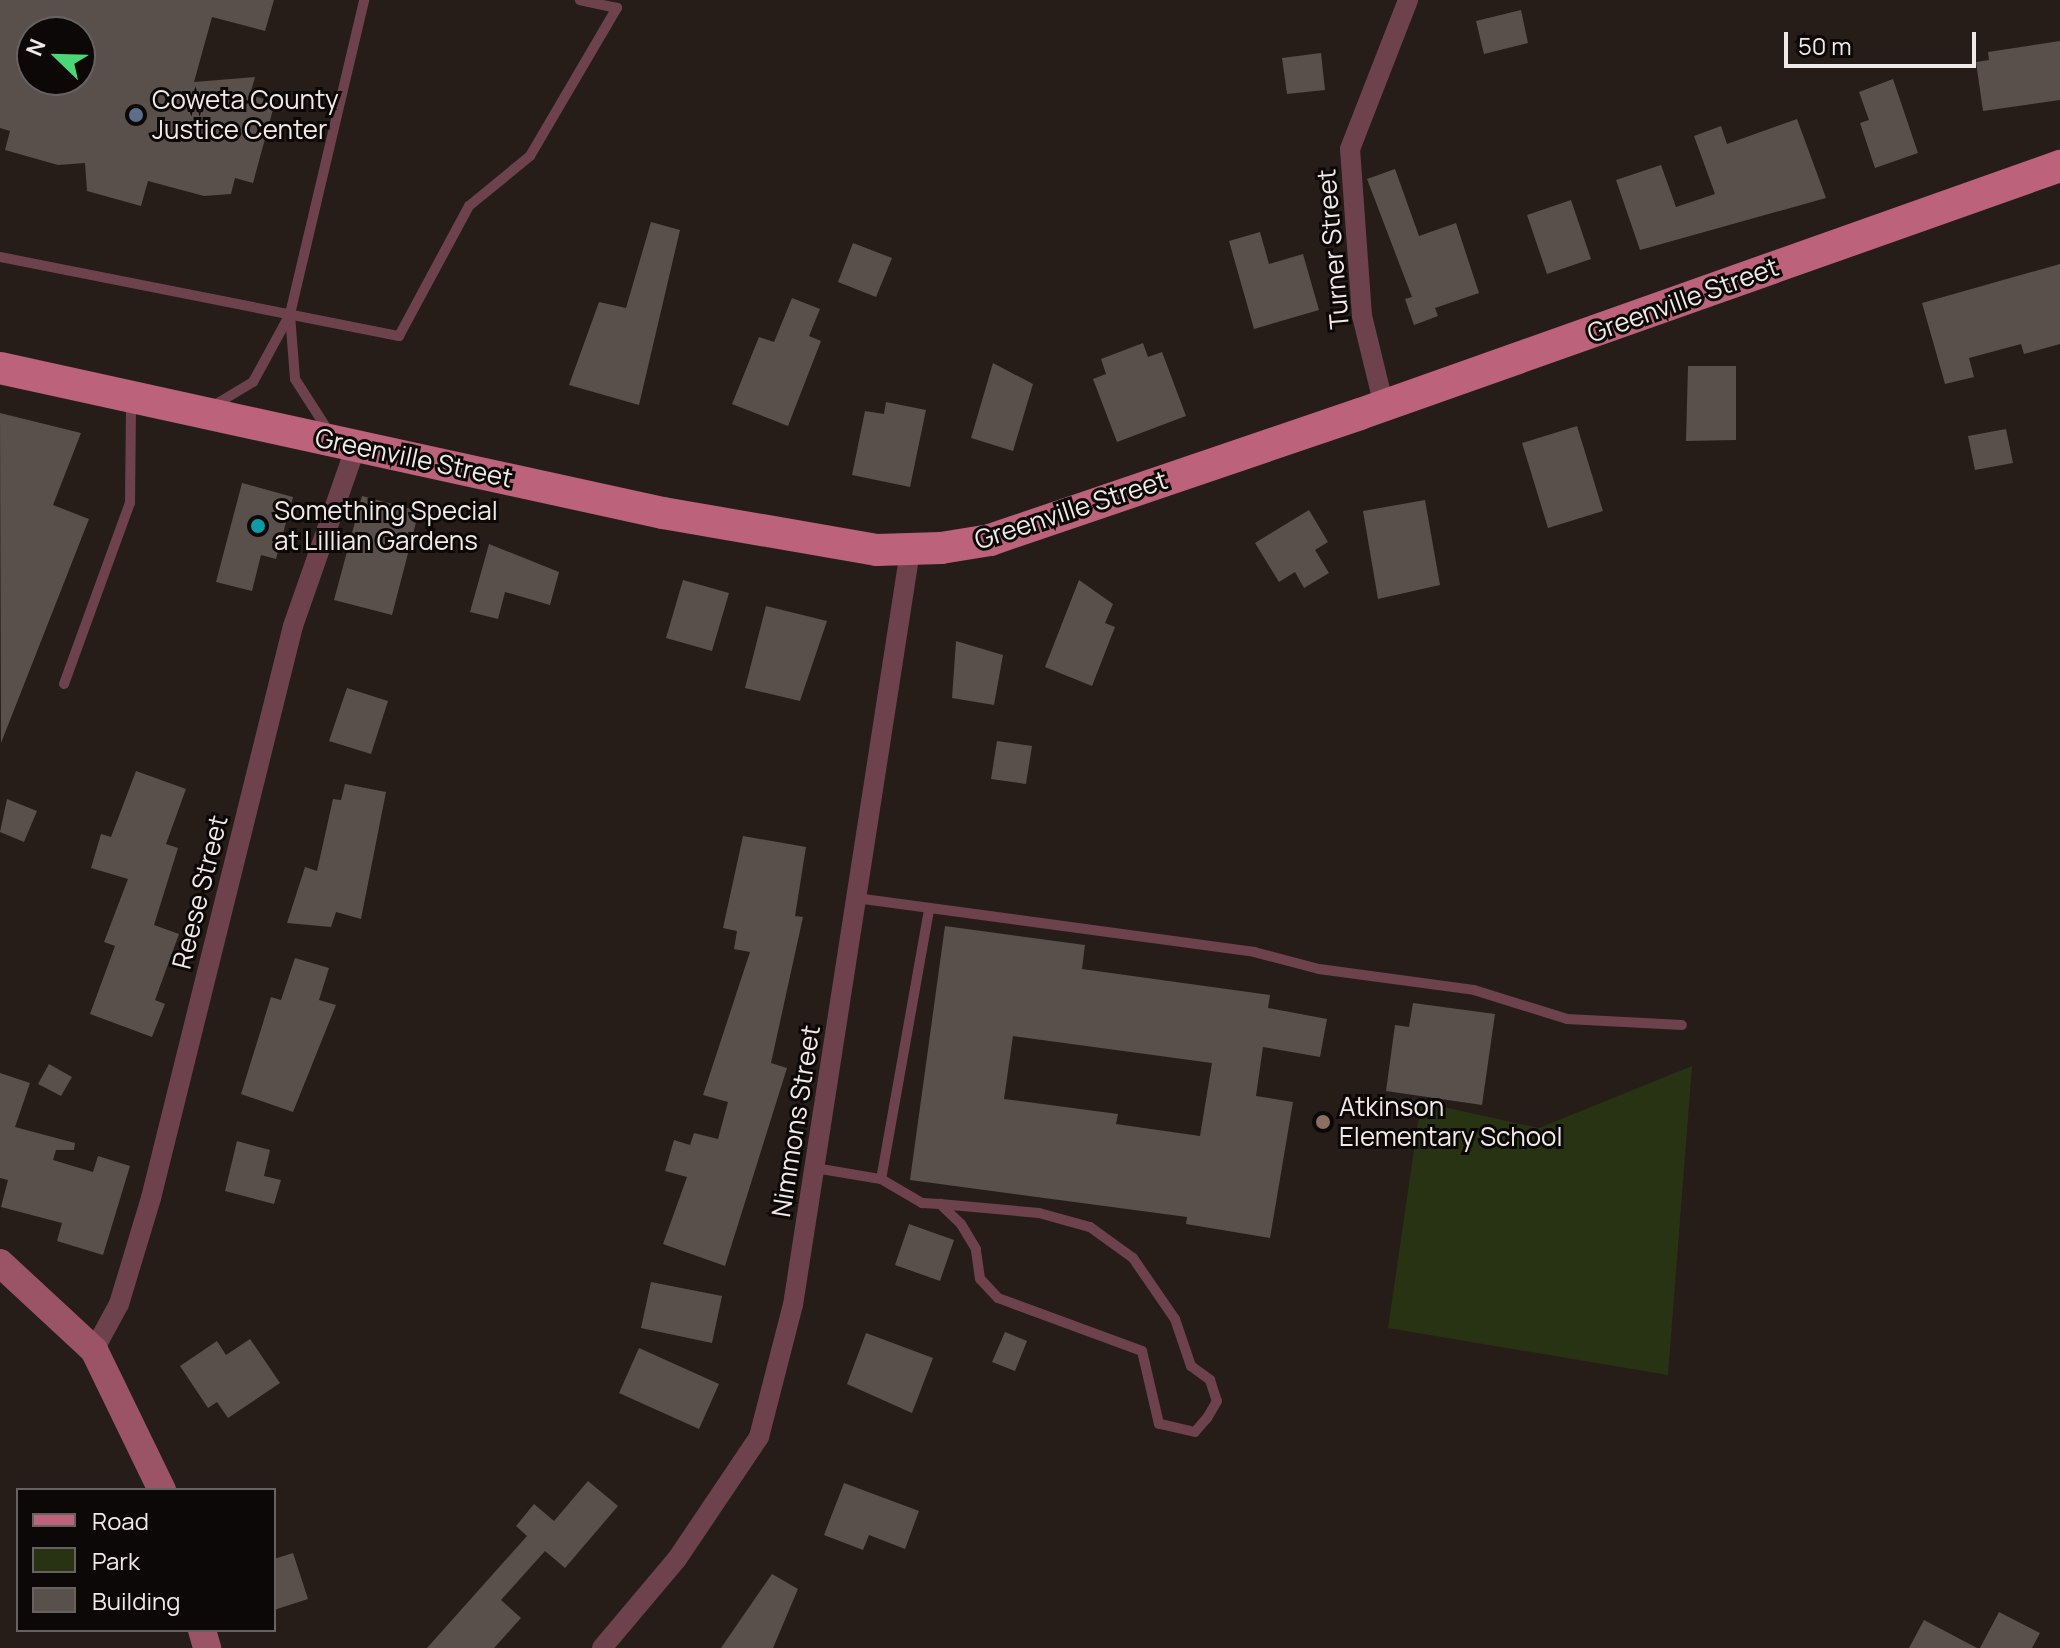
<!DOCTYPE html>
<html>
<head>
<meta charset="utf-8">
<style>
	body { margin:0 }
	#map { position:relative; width:2060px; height:1648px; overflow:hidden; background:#261d19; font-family:Manrope,sans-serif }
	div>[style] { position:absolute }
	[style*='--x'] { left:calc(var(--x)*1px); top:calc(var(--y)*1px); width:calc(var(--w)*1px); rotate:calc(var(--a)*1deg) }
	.green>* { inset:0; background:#273312 }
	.building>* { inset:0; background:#594f4b }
	.lane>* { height:10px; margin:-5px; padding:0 5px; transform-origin:5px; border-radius:5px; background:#6e424d }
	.street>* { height:20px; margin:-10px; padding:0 10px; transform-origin:10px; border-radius:10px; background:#6e424d }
	.secondary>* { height:28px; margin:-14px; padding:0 14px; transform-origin:14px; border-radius:14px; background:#9a5466 }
	.primary>* { height:32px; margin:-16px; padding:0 16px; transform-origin:16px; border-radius:16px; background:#bc627a }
	.dots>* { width:22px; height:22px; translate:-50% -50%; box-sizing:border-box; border:4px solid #0c0807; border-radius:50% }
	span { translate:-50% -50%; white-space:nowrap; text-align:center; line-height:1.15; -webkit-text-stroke:6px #0c0807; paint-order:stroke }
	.poi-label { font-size:26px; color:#f0eae8 }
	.left { translate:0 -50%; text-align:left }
	.street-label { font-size:26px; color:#f0eae8 }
	.legend { position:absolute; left:16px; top:1488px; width:260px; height:144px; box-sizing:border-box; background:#0c0807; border:2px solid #676261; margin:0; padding:10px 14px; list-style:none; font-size:24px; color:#f0eae8 }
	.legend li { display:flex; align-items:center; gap:16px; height:40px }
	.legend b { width:40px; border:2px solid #676261 }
	.north { position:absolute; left:16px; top:16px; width:80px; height:80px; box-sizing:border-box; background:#0c0807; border:2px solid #676261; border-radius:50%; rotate:293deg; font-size:22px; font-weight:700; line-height:32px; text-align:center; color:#f0eae8 }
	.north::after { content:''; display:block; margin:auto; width:28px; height:36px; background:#4bd677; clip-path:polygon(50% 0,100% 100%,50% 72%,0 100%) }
	.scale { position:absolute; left:1784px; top:32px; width:192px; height:36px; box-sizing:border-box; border:4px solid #f0eae8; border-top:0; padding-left:10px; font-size:24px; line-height:28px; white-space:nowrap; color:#f0eae8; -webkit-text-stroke:6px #0c0807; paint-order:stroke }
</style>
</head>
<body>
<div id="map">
	<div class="green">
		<i style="clip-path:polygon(1692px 1066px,1668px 1375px,1388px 1328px,1421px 1102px,1539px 1128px)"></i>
	</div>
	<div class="building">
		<i style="clip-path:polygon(evenodd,0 0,274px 0,265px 31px,212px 17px,194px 82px,255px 77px,250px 95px,275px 102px,253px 183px,235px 178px,231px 194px,204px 196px,148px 181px,141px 206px,87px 191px,85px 163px,58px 165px,5px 150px,10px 131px,0 128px,0 0,32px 32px,80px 32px,80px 80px,32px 80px,32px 32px)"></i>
		<i style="clip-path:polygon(1521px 10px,1528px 43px,1484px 54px,1476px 21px)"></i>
		<i style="clip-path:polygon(2060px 41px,2060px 100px,1983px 111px,1976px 62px,1989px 60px,1988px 52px)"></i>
		<i style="clip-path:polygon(1321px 53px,1325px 90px,1287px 94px,1282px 58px)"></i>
		<i style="clip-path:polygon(1893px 79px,1918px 153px,1875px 168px,1860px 123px,1869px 120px,1859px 92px)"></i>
		<i style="clip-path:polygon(1797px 119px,1826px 198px,1640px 250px,1616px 180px,1661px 165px,1676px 207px,1715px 194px,1694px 136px,1721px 126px,1727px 144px)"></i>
		<i style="clip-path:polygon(1395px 169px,1419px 236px,1456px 223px,1479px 293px,1435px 308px,1438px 316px,1414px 325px,1405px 299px,1412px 297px,1367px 179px)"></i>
		<i style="clip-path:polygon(1571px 200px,1591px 259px,1547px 274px,1527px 215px)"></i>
		<i style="clip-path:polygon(651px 222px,680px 230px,639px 405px,569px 385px,599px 302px,626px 308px)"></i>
		<i style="clip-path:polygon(1260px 232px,1269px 264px,1303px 254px,1319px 310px,1254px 329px,1229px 241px)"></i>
		<i style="clip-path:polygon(853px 243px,892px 258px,876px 297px,838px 282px)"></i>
		<i style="clip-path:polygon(2060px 264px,2060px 344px,2024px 354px,2021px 344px,1969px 358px,1974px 377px,1945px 384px,1922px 303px)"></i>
		<i style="clip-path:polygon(792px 298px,820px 309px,809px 336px,821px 341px,788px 426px,732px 404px,759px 337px,774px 342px)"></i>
		<i style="clip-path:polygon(1143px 343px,1148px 357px,1162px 352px,1186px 416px,1117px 442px,1093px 379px,1106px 374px,1101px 359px)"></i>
		<i style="clip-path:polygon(993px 363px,1033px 384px,1013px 451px,971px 438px)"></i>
		<i style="clip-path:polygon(1688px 366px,1736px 366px,1736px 440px,1686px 441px)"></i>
		<i style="clip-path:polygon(886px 402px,926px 410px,910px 487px,852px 475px,865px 411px,884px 414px)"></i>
		<i style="clip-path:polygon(0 413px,81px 433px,53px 505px,89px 519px,1px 743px)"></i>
		<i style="clip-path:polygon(1577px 426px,1603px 511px,1548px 528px,1522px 443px)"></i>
		<i style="clip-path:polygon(2006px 429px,2013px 463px,1975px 470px,1968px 436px)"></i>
		<i style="clip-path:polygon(242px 483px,293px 497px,276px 559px,261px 555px,252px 591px,216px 582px)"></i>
		<i style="clip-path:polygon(362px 496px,419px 511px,392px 615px,334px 600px)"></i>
		<i style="clip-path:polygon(1425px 500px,1440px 585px,1378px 599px,1363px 511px)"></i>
		<i style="clip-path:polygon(1309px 510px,1328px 542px,1315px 550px,1329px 573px,1304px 588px,1295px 572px,1279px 582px,1255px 543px)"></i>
		<i style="clip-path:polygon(489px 544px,559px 572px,550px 605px,505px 592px,498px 619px,470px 612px)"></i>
		<i style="clip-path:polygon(683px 580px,729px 593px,712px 651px,666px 638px)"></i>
		<i style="clip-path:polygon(1079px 580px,1113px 604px,1105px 623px,1115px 627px,1092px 686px,1045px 667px)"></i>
		<i style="clip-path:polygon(766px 606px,827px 621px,800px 701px,745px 688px)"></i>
		<i style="clip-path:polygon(956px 641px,1003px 655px,994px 705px,952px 698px)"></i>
		<i style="clip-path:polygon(347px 688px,388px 701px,371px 754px,329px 741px)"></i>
		<i style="clip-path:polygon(997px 741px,1032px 746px,1026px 784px,991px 779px)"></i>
		<i style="clip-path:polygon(136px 771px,186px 789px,166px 844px,178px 848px,154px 925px,179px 934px,155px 1000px,165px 1004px,152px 1037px,90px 1014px,115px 946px,104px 942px,128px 879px,91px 868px,101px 834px,111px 837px)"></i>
		<i style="clip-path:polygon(345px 784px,386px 792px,361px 919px,336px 912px,331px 927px,287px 923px,305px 867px,317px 871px,333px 799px,341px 800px)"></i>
		<i style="clip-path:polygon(7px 799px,37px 811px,24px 842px,0 832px)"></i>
		<i style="clip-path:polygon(743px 836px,806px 847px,795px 916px,803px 917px,771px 1063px,787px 1068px,725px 1266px,663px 1244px,687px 1177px,665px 1171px,674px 1140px,690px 1145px,694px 1133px,718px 1139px,728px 1102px,703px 1095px,750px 952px,734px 949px,737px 931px,723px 928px)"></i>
		<i style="clip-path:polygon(evenodd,945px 926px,1085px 945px,1082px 969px,1270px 995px,1268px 1008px,1327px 1019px,1320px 1057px,1263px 1047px,1256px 1096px,1293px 1102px,1270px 1238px,1186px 1224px,1187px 1217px,910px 1180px,945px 926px,1013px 1036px,1212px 1063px,1200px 1136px,1116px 1124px,1118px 1114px,1004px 1099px,1013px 1036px)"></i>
		<i style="clip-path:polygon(295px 958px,329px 968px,319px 1000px,336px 1005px,293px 1112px,241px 1094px,271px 997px,281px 1000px)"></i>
		<i style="clip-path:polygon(1413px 1003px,1495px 1014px,1482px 1105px,1386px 1091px,1395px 1025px,1409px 1027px)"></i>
		<i style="clip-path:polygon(49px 1064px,72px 1077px,61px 1096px,38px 1084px)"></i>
		<i style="clip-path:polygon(0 1073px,30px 1083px,15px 1127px,75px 1143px,74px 1150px,56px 1150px,53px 1160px,93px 1172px,98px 1156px,130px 1166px,103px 1255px,57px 1241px,62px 1223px,1px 1207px,8px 1180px,0 1178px)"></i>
		<i style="clip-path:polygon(237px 1141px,270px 1150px,264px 1176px,281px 1180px,274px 1204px,225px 1191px)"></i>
		<i style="clip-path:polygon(909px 1224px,954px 1240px,940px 1281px,895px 1265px)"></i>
		<i style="clip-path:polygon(651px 1282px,722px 1296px,712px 1343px,641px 1328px)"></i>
		<i style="clip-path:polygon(1005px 1332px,1027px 1341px,1015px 1371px,992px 1362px)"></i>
		<i style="clip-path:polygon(866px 1333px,933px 1358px,912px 1413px,847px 1384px)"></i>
		<i style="clip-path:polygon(250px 1339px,280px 1383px,228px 1418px,217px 1402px,208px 1408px,180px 1366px,217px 1341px,226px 1355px)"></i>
		<i style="clip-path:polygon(639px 1348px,719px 1384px,699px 1429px,619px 1393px)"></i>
		<i style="clip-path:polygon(588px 1481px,618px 1506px,565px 1568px,545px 1551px,501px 1600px,521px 1618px,494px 1648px,427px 1648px,527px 1536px,516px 1526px,534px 1504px,554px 1521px)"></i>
		<i style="clip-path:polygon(844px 1483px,919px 1511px,905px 1549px,869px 1535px,863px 1550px,824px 1535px)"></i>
		<i style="clip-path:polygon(293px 1553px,308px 1599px,274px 1610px,274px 1559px)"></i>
		<i style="clip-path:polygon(772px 1574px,798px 1589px,773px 1648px,721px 1648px)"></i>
		<i style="clip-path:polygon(1999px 1612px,2040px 1633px,2032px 1648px,1980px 1648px)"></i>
		<i style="clip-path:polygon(1924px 1620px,1977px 1648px,1909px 1648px)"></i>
	</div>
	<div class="lane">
		<i style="--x:0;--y:257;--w:407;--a:11.2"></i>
		<i style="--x:399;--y:336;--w:148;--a:-61.7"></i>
		<i style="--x:469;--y:206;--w:79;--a:-39.3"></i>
		<i style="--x:530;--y:156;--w:172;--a:-59.6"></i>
		<i style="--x:617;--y:8;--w:38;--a:-168"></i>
		<i style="--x:290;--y:315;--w:64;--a:85.5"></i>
		<i style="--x:295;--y:379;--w:63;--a:57.3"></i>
		<i style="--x:213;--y:406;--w:47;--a:-31"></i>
		<i style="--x:253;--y:382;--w:77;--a:-61.4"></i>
		<i style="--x:290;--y:314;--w:323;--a:-76.7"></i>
		<i style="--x:64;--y:684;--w:193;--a:-70"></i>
		<i style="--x:130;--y:503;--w:102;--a:-89.4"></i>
		<i style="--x:856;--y:898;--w:402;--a:7.7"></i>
		<i style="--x:1254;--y:952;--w:67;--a:14.7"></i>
		<i style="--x:1319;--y:969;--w:156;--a:7.7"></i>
		<i style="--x:1474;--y:990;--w:97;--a:17.3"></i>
		<i style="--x:1567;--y:1019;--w:115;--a:3"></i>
		<i style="--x:929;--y:910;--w:273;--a:100.1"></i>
		<i style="--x:881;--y:1179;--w:48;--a:30.3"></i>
		<i style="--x:922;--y:1203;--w:18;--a:3"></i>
		<i style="--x:940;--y:1204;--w:99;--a:5.2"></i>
		<i style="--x:1039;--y:1213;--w:53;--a:15.4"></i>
		<i style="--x:1090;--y:1227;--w:53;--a:35.8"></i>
		<i style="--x:1133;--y:1258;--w:74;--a:55.5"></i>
		<i style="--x:1175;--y:1319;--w:50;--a:71.2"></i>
		<i style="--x:1191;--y:1366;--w:24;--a:36"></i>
		<i style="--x:1210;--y:1380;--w:22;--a:72"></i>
		<i style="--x:1217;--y:1401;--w:20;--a:120"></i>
		<i style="--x:1207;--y:1418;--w:18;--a:131"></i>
		<i style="--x:1195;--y:1432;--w:37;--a:-167"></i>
		<i style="--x:1159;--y:1424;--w:75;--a:-103.1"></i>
		<i style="--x:1142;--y:1351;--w:153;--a:-159.8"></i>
		<i style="--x:998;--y:1298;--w:26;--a:-133"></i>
		<i style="--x:980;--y:1279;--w:30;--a:-98"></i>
		<i style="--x:976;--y:1249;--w:29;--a:-121"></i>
		<i style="--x:961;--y:1224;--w:29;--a:-136"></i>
		<i style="--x:815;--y:1168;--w:67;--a:9.5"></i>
	</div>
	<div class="street">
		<i style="--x:1384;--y:406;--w:93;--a:-103.7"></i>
		<i style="--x:1362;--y:316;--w:167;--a:-94.1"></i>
		<i style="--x:1350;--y:149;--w:160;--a:-68.7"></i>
		<i style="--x:94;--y:1350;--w:52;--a:-61.5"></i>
		<i style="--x:119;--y:1304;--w:111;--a:-73.2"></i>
		<i style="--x:151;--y:1198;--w:589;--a:-76.06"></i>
		<i style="--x:293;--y:626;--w:191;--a:-70.7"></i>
		<i style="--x:602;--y:1648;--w:116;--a:-49.9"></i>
		<i style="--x:677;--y:1559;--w:147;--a:-56.1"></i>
		<i style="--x:759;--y:1437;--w:136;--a:-75.6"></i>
		<i style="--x:793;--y:1305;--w:763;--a:-81.18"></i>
	</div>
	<div class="secondary">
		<i style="--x:0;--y:1263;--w:128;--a:42.8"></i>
		<i style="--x:94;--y:1350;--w:156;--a:64.1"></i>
		<i style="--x:202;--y:1630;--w:19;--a:74"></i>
	</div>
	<div class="primary">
		<i style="--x:0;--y:368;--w:679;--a:12.34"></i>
		<i style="--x:663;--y:513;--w:217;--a:9.8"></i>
		<i style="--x:877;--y:550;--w:64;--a:-1.8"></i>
		<i style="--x:941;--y:548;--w:50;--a:-9.3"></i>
		<i style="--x:990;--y:540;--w:391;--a:-18.8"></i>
		<i style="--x:1360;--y:414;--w:743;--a:-19.51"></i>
	</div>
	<div class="dots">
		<i style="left:136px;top:115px;background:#5c6f8a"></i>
		<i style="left:258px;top:526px;background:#0f9aa8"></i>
		<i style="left:1323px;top:1122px;background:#8d6e63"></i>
	</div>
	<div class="poi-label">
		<span class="left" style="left:152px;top:115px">Coweta County<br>Justice Center</span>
		<span class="left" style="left:274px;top:526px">Something Special<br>at Lillian Gardens</span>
		<span class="left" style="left:1339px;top:1122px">Atkinson<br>Elementary School</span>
	</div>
	<div class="street-label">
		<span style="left:1333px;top:249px;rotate:-95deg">Turner Street</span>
		<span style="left:1683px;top:300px;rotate:-20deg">Greenville Street</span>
		<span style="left:414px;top:458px;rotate:12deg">Greenville Street</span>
		<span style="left:1071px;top:510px;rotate:-18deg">Greenville Street</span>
		<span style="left:200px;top:892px;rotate:-76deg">Reese Street</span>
		<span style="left:796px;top:1121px;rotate:-81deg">Nimmons Street</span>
	</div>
	<ul class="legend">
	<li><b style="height:10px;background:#bc627a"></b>Road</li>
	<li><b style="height:22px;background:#273312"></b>Park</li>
	<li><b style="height:22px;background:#594f4b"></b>Building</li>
	</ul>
	<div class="north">N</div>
	<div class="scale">50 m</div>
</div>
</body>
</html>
